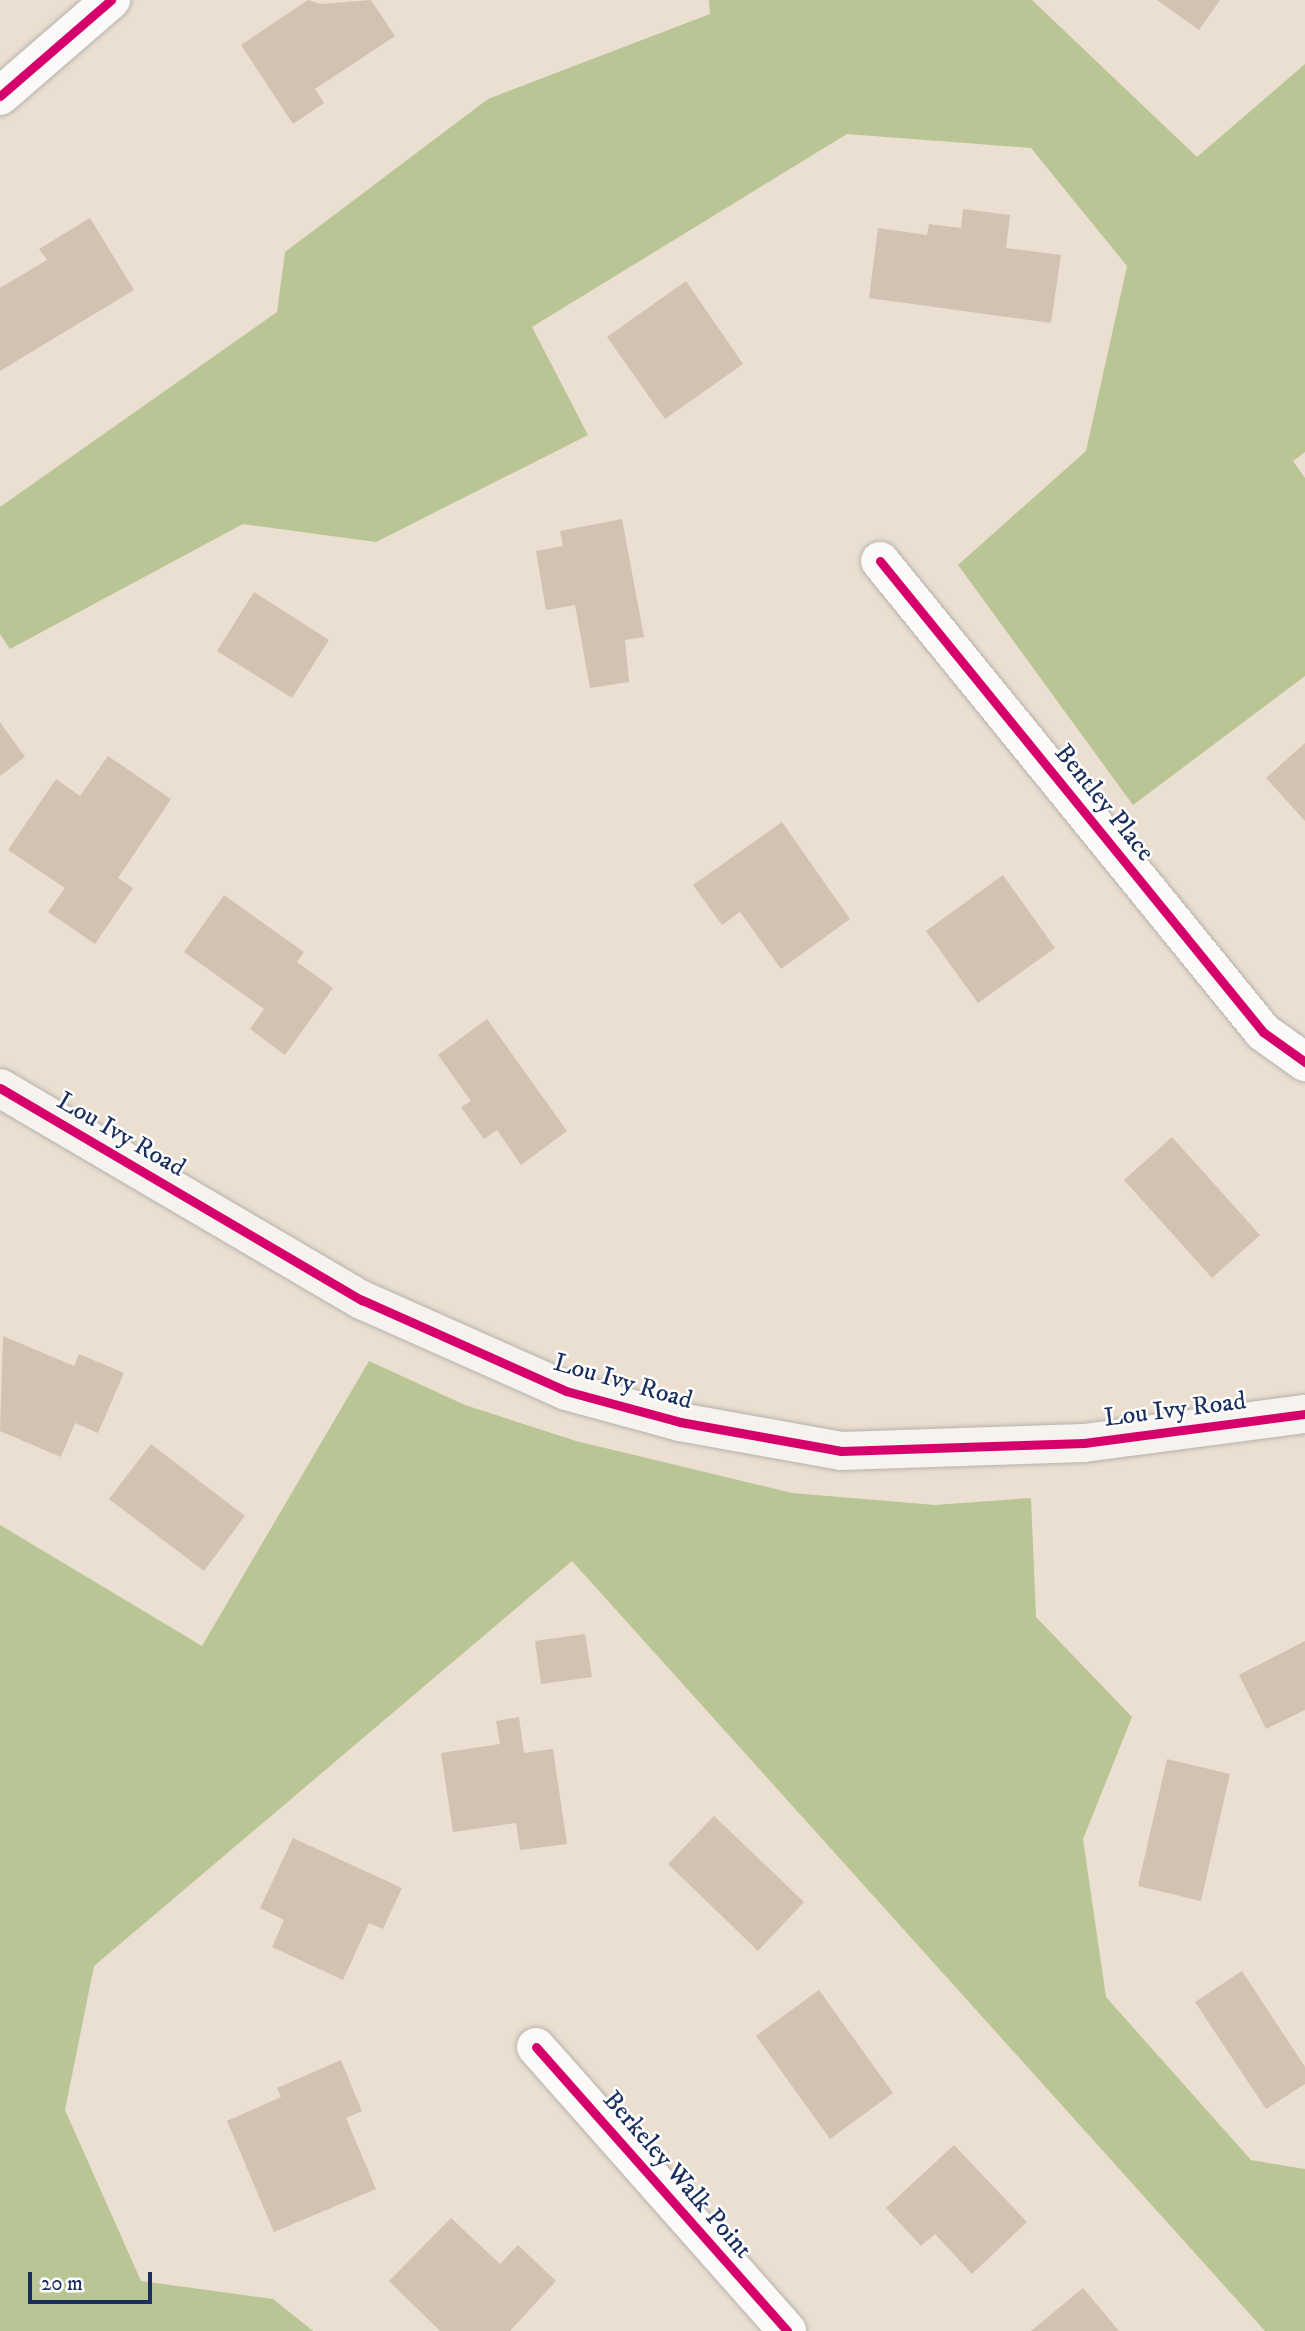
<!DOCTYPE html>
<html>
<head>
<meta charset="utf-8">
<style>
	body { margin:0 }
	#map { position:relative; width:1305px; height:2331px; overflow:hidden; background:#eadfd0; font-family:"IM FELL DW Pica",serif }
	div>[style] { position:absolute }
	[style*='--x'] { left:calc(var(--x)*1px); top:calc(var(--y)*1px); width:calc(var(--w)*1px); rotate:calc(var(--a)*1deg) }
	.forest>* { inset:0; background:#b9c595 }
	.building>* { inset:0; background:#d2c2b3 }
	.roads { filter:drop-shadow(0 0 2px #b6b1ac) drop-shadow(0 0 2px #b6b1ac) }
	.street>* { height:38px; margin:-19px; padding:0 19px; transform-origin:19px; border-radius:19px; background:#fcfaf8 }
	.secondary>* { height:38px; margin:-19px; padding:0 19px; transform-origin:19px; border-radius:19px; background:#f6f2ee }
	.cycleway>* { height:9px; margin:-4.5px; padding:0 4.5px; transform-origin:4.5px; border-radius:4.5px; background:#d6006c }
	span { translate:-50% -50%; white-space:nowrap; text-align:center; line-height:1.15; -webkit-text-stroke:5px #fff; paint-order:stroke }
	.street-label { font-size:26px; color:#1b2f5e }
	.scale { position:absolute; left:28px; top:2272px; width:124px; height:32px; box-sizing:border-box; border:4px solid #1b2f5e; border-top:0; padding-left:9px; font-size:21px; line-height:24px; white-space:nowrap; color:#1b2f5e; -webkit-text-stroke:5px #fff; paint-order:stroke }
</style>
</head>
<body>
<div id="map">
	<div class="forest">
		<i style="clip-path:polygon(709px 0,1032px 0,1197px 157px,1305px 64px,1305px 452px,1293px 461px,1305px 478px,1305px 676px,1133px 805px,958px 565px,1086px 451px,1127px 266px,1031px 148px,847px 134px,532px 327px,588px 435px,376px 542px,243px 524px,10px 649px,0 634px,0 507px,277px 312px,285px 252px,488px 99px,710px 14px)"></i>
		<i style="clip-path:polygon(369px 1361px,465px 1405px,576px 1441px,792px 1493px,935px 1505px,1031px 1498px,1036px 1617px,1132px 1717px,1083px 1839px,1106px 1997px,1251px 2160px,1305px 2169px,1305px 2331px,1265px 2331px,572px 1561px,94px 1966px,65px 2110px,141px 2281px,273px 2299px,313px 2331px,0 2331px,0 1525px,202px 1646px)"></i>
	</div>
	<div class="building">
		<i style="clip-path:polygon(308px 0,321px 4px,371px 0,395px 36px,315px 89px,324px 103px,293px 124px,241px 45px)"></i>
		<i style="clip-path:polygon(1157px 0,1220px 0,1199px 30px)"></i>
		<i style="clip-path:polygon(963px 209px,1010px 215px,1006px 248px,1061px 255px,1051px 323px,869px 298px,878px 228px,927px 235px,929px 224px,961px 228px)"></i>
		<i style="clip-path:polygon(90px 218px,134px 290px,0 371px,0 288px,47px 260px,39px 249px)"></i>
		<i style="clip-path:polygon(686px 281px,743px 364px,665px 419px,607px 337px)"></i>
		<i style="clip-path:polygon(622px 519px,644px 637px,625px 640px,629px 682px,590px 688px,575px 605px,546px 610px,536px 551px,563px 546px,560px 531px)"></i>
		<i style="clip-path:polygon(254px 592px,329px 640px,292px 698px,217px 651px)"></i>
		<i style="clip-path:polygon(0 722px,25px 757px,0 776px)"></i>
		<i style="clip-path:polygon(1305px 743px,1305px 821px,1266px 778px)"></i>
		<i style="clip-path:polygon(108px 756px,171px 799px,118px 878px,133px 888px,95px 944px,48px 912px,65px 888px,8px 850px,56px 779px,80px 796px)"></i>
		<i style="clip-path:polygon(782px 822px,850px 919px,781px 969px,740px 912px,722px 925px,693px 885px)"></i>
		<i style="clip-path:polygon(1003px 875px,1055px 948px,978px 1003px,926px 931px)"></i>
		<i style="clip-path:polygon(224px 895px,304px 952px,297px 962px,333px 988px,285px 1055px,250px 1029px,264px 1009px,184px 952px)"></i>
		<i style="clip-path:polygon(487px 1019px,567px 1131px,521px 1165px,497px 1130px,484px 1139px,461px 1107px,471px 1101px,438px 1055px)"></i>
		<i style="clip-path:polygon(1172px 1137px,1260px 1235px,1212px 1278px,1124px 1180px)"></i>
		<i style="clip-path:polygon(3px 1336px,74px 1366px,79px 1354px,124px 1373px,98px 1433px,75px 1423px,61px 1457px,0 1431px)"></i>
		<i style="clip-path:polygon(151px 1444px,245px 1516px,204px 1571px,109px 1499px)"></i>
		<i style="clip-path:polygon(585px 1634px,592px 1677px,541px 1684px,535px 1641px)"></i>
		<i style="clip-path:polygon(1305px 1641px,1305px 1710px,1266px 1729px,1239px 1675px)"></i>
		<i style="clip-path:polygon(519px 1717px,524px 1753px,553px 1749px,567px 1844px,520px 1850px,516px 1823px,453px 1832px,441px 1753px,500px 1744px,496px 1721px)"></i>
		<i style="clip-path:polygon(1167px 1759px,1230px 1774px,1201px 1901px,1138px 1886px)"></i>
		<i style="clip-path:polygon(714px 1816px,804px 1902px,758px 1951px,668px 1864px)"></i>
		<i style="clip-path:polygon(293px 1838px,402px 1888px,383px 1929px,369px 1923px,343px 1980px,272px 1947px,284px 1920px,260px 1908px)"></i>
		<i style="clip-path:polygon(1242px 1971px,1305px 2067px,1305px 2084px,1266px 2109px,1195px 2002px)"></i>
		<i style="clip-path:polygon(819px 1990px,893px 2093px,830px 2139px,756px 2036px)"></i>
		<i style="clip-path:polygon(341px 2060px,362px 2111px,346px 2118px,376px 2189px,274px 2232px,227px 2121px,281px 2097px,277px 2088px)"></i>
		<i style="clip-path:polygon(954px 2145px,1027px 2222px,972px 2274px,935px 2234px,921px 2246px,886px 2208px)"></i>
		<i style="clip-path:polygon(451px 2218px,500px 2264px,518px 2245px,556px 2281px,510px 2331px,440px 2331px,389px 2281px)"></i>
		<i style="clip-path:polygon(1083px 2288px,1119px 2331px,1031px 2331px)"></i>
	</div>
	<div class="roads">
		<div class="street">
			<i style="--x:0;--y:96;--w:147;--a:-40.9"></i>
			<i style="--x:880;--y:561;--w:607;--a:50.88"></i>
			<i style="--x:1263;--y:1032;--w:52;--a:35.5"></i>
			<i style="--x:536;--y:2047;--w:379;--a:48.5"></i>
		</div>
		<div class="secondary">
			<i style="--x:0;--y:1088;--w:420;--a:30.4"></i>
			<i style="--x:362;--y:1300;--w:223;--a:24"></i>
			<i style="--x:566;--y:1391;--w:118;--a:15.2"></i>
			<i style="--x:680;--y:1422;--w:164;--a:10.2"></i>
			<i style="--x:841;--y:1451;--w:243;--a:-1.9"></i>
			<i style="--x:1084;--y:1443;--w:223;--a:-7.5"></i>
		</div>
	</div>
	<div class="cycleway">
		<i style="--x:0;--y:96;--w:147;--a:-40.9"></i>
		<i style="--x:880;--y:561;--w:607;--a:50.88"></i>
		<i style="--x:1263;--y:1032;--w:52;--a:35.5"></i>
		<i style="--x:0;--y:1088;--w:420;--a:30.4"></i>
		<i style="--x:362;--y:1300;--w:223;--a:24"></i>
		<i style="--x:566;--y:1391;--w:118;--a:15.2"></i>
		<i style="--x:680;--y:1422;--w:164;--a:10.2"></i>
		<i style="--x:841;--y:1451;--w:243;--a:-1.9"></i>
		<i style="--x:1084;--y:1443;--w:223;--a:-7.5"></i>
		<i style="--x:536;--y:2047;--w:379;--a:48.5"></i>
	</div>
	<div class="street-label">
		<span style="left:1104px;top:803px;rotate:51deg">Bentley Place</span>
		<span style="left:121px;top:1135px;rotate:30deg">Lou Ivy Road</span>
		<span style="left:623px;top:1382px;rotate:16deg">Lou Ivy Road</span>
		<span style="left:1175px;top:1410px;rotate:-7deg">Lou Ivy Road</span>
		<span style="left:677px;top:2175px;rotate:49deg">Berkeley Walk Point</span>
	</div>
	<div class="scale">20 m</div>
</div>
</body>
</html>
